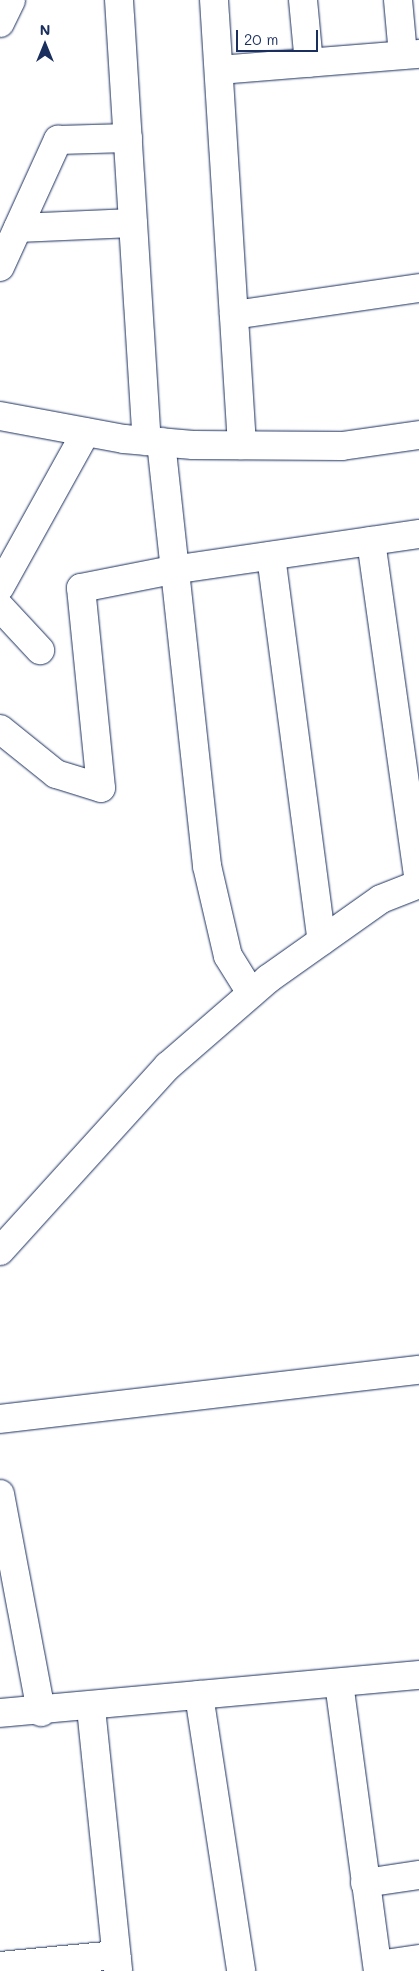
<!DOCTYPE html>
<html>
<head>
<meta charset="utf-8">
<style>
	body { margin:0 }
	#map { position:relative; width:419px; height:1971px; overflow:hidden; background:#fff; font-family:Mali,sans-serif }
	div>[style] { position:absolute }
	[style*='--x'] { left:calc(var(--x)*1px); top:calc(var(--y)*1px); width:calc(var(--w)*1px); rotate:calc(var(--a)*1deg) }
	.roads { filter:drop-shadow(0 0 1px #1b2f5e) drop-shadow(0 0 1px #1b2f5e) }
	.street>* { height:28px; margin:-14px; padding:0 14px; transform-origin:14px; border-radius:14px; background:#fff }
	.secondary>* { height:28px; margin:-14px; padding:0 14px; transform-origin:14px; border-radius:14px; background:#fff }
	span { translate:-50% -50%; white-space:nowrap; text-align:center; line-height:1.15; -webkit-text-stroke:4px #fff; paint-order:stroke }
	.north { position:absolute; left:20px; top:20px; width:50px; height:50px; -webkit-text-stroke:4px #fff; paint-order:stroke; rotate:0deg; font-size:14px; font-weight:700; line-height:20px; text-align:center; color:#1b2f5e }
	.north::after { content:''; display:block; margin:auto; width:18px; height:22px; background:#1b2f5e; clip-path:polygon(50% 0,100% 100%,50% 72%,0 100%) }
	.scale { position:absolute; left:236px; top:30px; width:82px; height:22px; box-sizing:border-box; border:2px solid #1b2f5e; border-top:0; padding-left:6px; font-size:15px; line-height:18px; white-space:nowrap; color:#1b2f5e; -webkit-text-stroke:4px #fff; paint-order:stroke }
</style>
</head>
<body>
<div id="map">
	<div class="roads">
		<div class="street">
			<i style="--x:119;--y:0;--w:442;--a:86.4"></i>
			<i style="--x:214;--y:0;--w:446;--a:86.4"></i>
			<i style="--x:303;--y:0;--w:63;--a:84.6"></i>
			<i style="--x:398;--y:0;--w:55;--a:84.8"></i>
			<i style="--x:0;--y:23;--w:25;--a:-64"></i>
			<i style="--x:219;--y:70;--w:201;--a:-4.6"></i>
			<i style="--x:18;--y:228;--w:115;--a:-2.5"></i>
			<i style="--x:0;--y:267;--w:140;--a:-65.5"></i>
			<i style="--x:58;--y:140;--w:70;--a:-1.6"></i>
			<i style="--x:234;--y:315;--w:187;--a:-8.3"></i>
			<i style="--x:0;--y:416;--w:126;--a:10.5"></i>
			<i style="--x:124;--y:439;--w:69;--a:5"></i>
			<i style="--x:193;--y:445;--w:149;--a:0.4"></i>
			<i style="--x:342;--y:446;--w:78;--a:-8.1"></i>
			<i style="--x:161;--y:442;--w:426;--a:83.8"></i>
			<i style="--x:207;--y:866;--w:92;--a:76.9"></i>
			<i style="--x:228;--y:956;--w:44;--a:58.1"></i>
			<i style="--x:371;--y:541;--w:343;--a:82"></i>
			<i style="--x:271;--y:556;--w:388;--a:82.5"></i>
			<i style="--x:0;--y:587;--w:177;--a:-61"></i>
			<i style="--x:0;--y:607;--w:59;--a:47.1"></i>
			<i style="--x:0;--y:729;--w:72;--a:38.8"></i>
			<i style="--x:56;--y:774;--w:47;--a:17.3"></i>
			<i style="--x:101;--y:788;--w:201;--a:-95.7"></i>
			<i style="--x:81;--y:588;--w:93;--a:-11.2"></i>
			<i style="--x:172;--y:570;--w:250;--a:-8.3"></i>
			<i style="--x:0;--y:1251;--w:250;--a:-47.8"></i>
			<i style="--x:168;--y:1066;--w:133;--a:-41"></i>
			<i style="--x:268;--y:979;--w:138;--a:-35.3"></i>
			<i style="--x:381;--y:899;--w:41;--a:-21.5"></i>
			<i style="--x:0;--y:1419;--w:422;--a:-6.7"></i>
			<i style="--x:0;--y:1494;--w:222;--a:79.3"></i>
			<i style="--x:339;--y:1683;--w:291;--a:82.3"></i>
			<i style="--x:199;--y:1695;--w:279;--a:81.3"></i>
			<i style="--x:91;--y:1708;--w:264;--a:84.1"></i>
			<i style="--x:365;--y:1883;--w:55;--a:-8.4"></i>
			<i style="--x:378;--y:1965;--w:41;--a:-8.3"></i>
			<i style="--x:0;--y:1966;--w:117;--a:-5.4"></i>
		</div>
		<div class="secondary">
			<i style="--x:0;--y:1713;--w:421;--a:-5.2"></i>
		</div>
	</div>
	<div class="north">N</div>
	<div class="scale">20 m</div>
</div>
</body>
</html>
